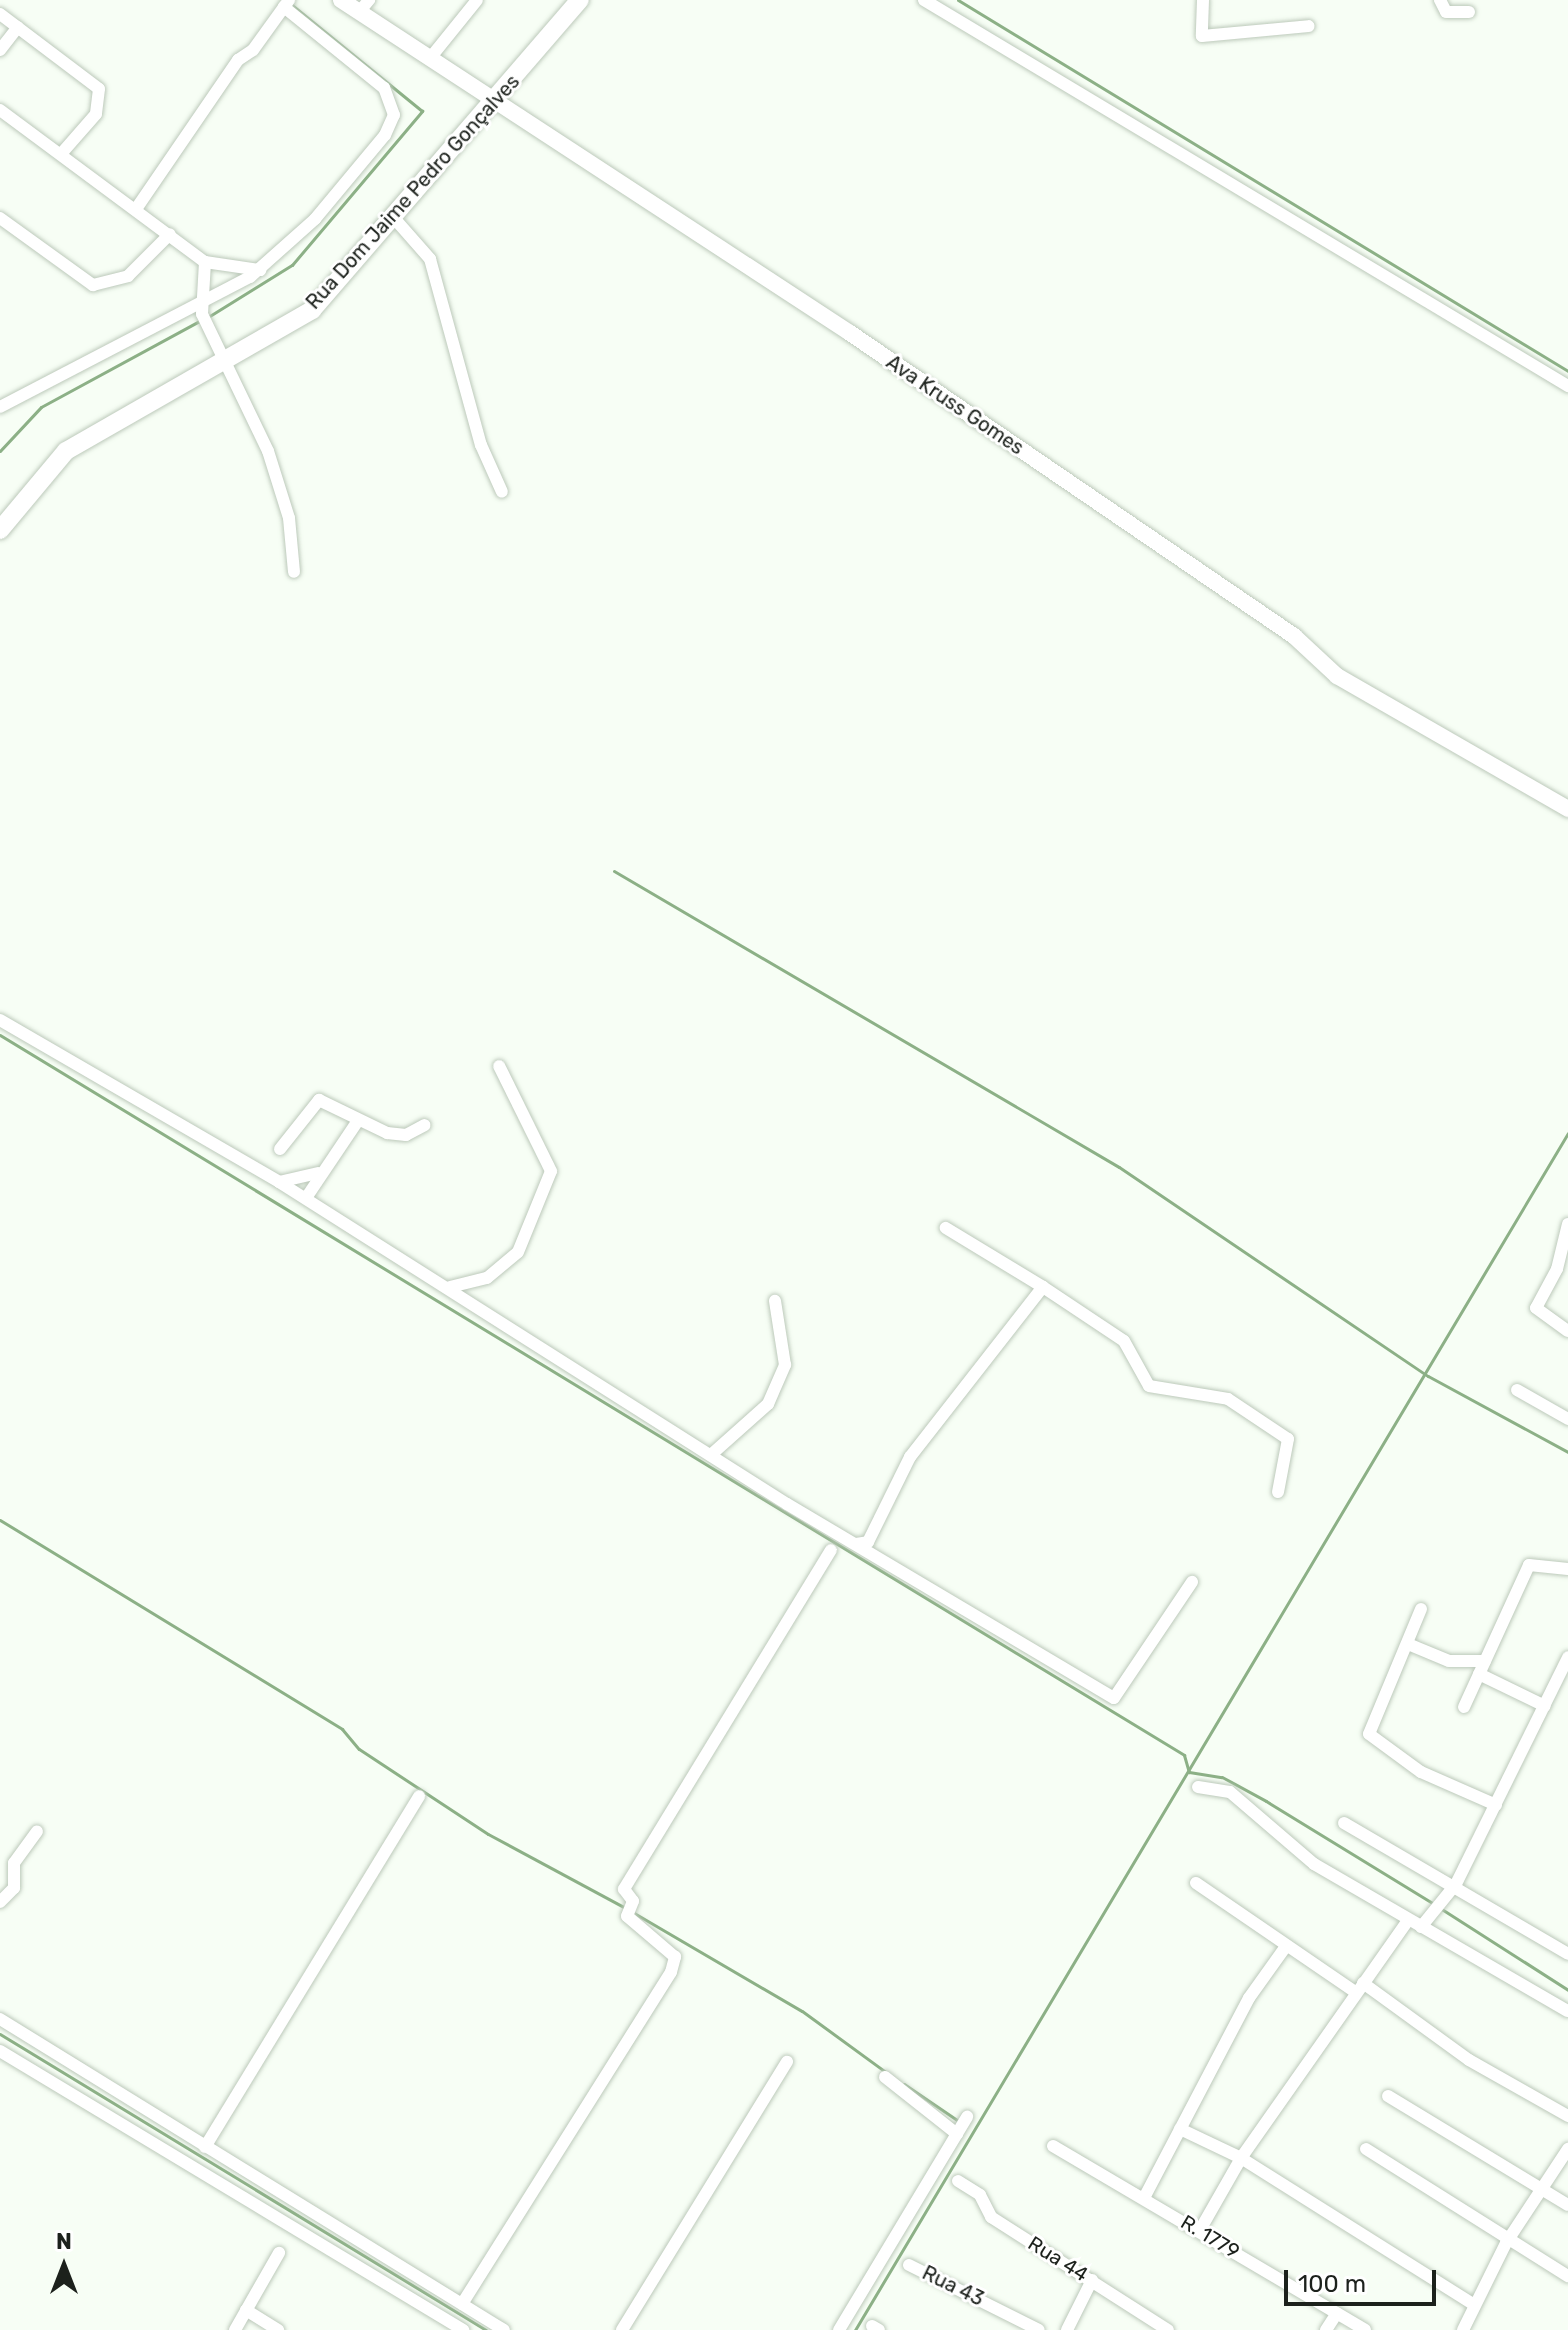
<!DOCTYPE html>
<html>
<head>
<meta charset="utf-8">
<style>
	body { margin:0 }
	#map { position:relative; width:1568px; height:2330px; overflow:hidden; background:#f7fef5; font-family:Rubik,sans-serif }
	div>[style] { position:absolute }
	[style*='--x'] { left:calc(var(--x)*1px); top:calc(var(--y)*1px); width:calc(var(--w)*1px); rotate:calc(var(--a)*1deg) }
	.stream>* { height:3px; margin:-1.5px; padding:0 1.5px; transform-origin:1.5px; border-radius:1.5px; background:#8cb086 }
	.roads { filter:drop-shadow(0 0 2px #bcc9ba) drop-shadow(0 0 2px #bcc9ba) }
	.minor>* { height:12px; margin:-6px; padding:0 6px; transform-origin:6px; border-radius:6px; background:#fff }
	.tertiary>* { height:16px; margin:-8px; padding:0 8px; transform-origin:8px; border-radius:8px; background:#fff }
	.secondary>* { height:18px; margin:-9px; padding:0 9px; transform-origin:9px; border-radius:9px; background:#fff }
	span { translate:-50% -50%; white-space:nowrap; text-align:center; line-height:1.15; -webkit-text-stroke:6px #fff; paint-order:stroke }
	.street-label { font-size:20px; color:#1c211c }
	.north { position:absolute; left:24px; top:2226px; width:80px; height:80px; -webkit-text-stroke:6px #fff; paint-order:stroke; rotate:0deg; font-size:22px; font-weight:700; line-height:32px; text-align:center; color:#1c211c }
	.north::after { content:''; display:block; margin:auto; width:28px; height:36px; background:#1c211c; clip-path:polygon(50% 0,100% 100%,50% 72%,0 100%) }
	.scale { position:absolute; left:1284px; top:2270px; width:152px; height:36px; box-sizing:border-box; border:4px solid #1c211c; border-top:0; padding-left:10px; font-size:24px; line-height:28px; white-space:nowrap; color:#1c211c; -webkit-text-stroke:6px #fff; paint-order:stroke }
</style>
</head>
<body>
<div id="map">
	<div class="stream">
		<i style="--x:958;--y:0;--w:714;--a:31.31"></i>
		<i style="--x:208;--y:317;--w:99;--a:-31.8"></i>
		<i style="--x:292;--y:265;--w:202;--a:-49.8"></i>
		<i style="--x:422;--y:111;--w:168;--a:-140.8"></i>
		<i style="--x:0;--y:451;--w:60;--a:-47"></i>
		<i style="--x:41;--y:407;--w:182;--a:-28.5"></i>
		<i style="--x:614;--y:871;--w:585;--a:30.38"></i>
		<i style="--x:1119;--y:1167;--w:373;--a:34.1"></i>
		<i style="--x:1428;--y:1376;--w:159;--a:28.5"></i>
		<i style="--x:0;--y:1035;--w:1386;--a:31.3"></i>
		<i style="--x:1184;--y:1755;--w:18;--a:74"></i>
		<i style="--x:1189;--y:1772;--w:33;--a:9"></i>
		<i style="--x:1222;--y:1777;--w:50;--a:28.6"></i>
		<i style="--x:1266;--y:1801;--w:197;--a:31.5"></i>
		<i style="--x:0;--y:1520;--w:401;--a:31.4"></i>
		<i style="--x:342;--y:1729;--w:26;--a:50"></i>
		<i style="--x:359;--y:1749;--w:154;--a:33.4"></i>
		<i style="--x:488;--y:1834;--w:158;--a:28.3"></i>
		<i style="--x:1440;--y:1908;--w:152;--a:32.6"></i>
		<i style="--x:634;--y:1913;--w:194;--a:30.3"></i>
		<i style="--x:802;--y:2011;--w:105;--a:36.1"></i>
		<i style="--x:0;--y:2034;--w:569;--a:31.34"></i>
		<i style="--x:904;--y:2084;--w:68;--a:34.2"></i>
		<i style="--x:855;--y:2330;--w:1393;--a:-59.22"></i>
	</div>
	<div class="roads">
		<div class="minor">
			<i style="--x:924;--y:0;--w:751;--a:30.94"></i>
			<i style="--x:1203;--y:0;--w:36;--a:92"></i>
			<i style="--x:1202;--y:36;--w:107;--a:-5.3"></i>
			<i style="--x:1440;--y:0;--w:13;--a:63"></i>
			<i style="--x:1446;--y:12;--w:23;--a:0"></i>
			<i style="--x:359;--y:12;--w:16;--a:-50"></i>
			<i style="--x:0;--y:14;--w:124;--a:37.1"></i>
			<i style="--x:99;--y:89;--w:25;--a:97"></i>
			<i style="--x:96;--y:114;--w:53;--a:131.2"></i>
			<i style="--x:0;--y:50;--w:29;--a:-52"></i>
			<i style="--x:431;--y:57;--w:73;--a:-51.1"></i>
			<i style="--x:0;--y:110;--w:255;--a:36.6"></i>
			<i style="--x:205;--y:262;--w:52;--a:93.3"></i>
			<i style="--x:202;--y:314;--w:152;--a:64.3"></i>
			<i style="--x:268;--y:451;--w:70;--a:72.6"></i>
			<i style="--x:289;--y:518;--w:54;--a:84.7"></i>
			<i style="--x:136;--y:209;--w:181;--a:-55.6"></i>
			<i style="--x:238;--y:60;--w:18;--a:-34"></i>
			<i style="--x:253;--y:50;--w:62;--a:-54.2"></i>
			<i style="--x:0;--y:218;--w:115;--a:35.8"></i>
			<i style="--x:93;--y:285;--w:36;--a:-14"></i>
			<i style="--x:128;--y:276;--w:59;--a:-45"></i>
			<i style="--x:394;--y:218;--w:55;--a:48.7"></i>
			<i style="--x:430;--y:259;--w:193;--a:74.7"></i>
			<i style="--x:481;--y:445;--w:51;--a:65.9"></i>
			<i style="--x:205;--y:262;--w:56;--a:8.3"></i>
			<i style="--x:0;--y:407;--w:282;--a:-27.5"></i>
			<i style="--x:250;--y:277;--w:87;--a:-41.7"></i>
			<i style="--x:315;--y:219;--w:109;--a:-50.2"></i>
			<i style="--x:385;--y:135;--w:22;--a:-66"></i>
			<i style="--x:394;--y:115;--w:29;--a:-110"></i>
			<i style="--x:384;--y:88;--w:129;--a:-141"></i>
			<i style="--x:0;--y:1020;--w:323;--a:30.1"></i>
			<i style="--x:279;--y:1182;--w:601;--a:32.37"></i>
			<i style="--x:787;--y:1504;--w:380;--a:30.7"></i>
			<i style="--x:1114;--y:1698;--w:140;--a:-56.1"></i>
			<i style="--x:280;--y:1149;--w:63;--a:-51.5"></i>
			<i style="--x:319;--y:1100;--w:76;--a:25.9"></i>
			<i style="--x:387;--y:1133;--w:19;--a:6"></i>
			<i style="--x:406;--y:1135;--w:21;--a:-28"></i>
			<i style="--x:279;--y:1182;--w:40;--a:-13"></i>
			<i style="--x:306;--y:1198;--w:92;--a:-56.1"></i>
			<i style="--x:1568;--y:1224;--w:46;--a:103.7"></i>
			<i style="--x:1557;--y:1269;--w:44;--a:118.3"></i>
			<i style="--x:1536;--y:1308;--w:39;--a:36"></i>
			<i style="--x:450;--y:1287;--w:38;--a:-14"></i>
			<i style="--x:487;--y:1278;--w:40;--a:-40"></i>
			<i style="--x:518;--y:1252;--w:87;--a:-67.8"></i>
			<i style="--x:551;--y:1171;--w:117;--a:-116.3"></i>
			<i style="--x:1043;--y:1287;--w:97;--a:33.7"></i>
			<i style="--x:1124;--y:1341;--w:51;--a:60.9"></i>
			<i style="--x:1149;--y:1386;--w:80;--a:9.3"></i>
			<i style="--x:1228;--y:1399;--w:72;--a:33.7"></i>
			<i style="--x:1288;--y:1439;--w:54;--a:100.7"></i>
			<i style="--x:1517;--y:1390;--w:59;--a:29.6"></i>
			<i style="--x:713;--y:1453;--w:74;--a:-41.7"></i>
			<i style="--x:768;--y:1404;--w:43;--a:-66.4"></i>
			<i style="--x:785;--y:1365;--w:65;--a:-98.9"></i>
			<i style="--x:856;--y:1544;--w:12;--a:-9"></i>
			<i style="--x:868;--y:1542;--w:95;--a:-63.7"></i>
			<i style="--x:910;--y:1457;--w:216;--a:-52"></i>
			<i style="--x:1043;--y:1287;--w:114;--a:-148.7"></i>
			<i style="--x:1421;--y:1609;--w:135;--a:112.6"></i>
			<i style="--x:1369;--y:1734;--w:64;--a:36.2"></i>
			<i style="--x:1421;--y:1772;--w:82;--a:23.7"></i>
			<i style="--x:1408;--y:1644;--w:44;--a:22.5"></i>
			<i style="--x:1449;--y:1661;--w:36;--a:0"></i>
			<i style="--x:1479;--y:1674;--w:73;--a:25.9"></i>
			<i style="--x:1464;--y:1707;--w:156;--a:-65.4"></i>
			<i style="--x:1529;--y:1565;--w:39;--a:6"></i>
			<i style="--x:1198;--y:1787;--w:32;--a:9"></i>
			<i style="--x:1230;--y:1792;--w:111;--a:40.6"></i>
			<i style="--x:1314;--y:1864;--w:293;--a:30.1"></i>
			<i style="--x:1344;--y:1823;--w:259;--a:30.3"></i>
			<i style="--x:1196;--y:1883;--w:191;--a:34.4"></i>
			<i style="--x:0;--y:1902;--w:20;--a:-45"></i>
			<i style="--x:14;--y:1888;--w:25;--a:-90"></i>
			<i style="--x:14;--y:1863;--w:39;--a:-54"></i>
			<i style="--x:1421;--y:1927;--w:55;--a:-50.9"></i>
			<i style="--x:1456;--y:1884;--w:253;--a:-63.7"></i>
			<i style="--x:1363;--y:1983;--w:131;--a:36"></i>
			<i style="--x:1469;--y:2060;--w:114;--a:29.5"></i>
			<i style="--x:0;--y:2019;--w:592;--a:31.68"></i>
			<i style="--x:0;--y:2051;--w:541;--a:31.07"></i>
			<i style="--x:885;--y:2077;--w:92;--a:38.4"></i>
			<i style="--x:1388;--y:2096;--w:210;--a:31.2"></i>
			<i style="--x:1180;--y:2129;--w:68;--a:25.4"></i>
			<i style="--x:1241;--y:2158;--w:275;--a:32.2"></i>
			<i style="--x:1053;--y:2146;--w:362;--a:30.5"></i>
			<i style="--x:205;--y:2147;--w:411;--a:-58.6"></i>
			<i style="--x:1366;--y:2149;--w:239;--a:32.2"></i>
			<i style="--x:958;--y:2181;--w:26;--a:32"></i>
			<i style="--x:980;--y:2195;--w:25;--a:63"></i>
			<i style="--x:991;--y:2217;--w:210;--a:32.6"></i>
			<i style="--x:1144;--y:2198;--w:226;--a:-62.3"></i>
			<i style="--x:1249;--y:1998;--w:60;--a:-54.5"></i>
			<i style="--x:1200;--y:2230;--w:83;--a:-60.3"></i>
			<i style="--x:1241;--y:2158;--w:291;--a:-54.9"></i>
			<i style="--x:909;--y:2265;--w:145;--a:26.6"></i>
			<i style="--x:462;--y:2304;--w:392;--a:-57.8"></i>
			<i style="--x:671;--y:1972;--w:16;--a:-75"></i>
			<i style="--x:675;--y:1957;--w:63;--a:-139.5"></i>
			<i style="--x:627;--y:1916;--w:16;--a:-68"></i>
			<i style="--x:633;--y:1901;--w:15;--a:-127"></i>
			<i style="--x:624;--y:1889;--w:397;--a:-58.6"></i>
			<i style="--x:246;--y:2310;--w:38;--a:32"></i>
			<i style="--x:872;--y:2326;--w:8;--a:30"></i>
			<i style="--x:235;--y:2330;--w:89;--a:-60.3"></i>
			<i style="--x:622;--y:2330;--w:315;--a:-58.4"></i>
			<i style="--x:839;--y:2330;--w:249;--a:-59"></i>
			<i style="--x:1067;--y:2330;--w:56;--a:-63.4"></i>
			<i style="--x:1326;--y:2330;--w:20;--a:-57"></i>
			<i style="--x:1463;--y:2330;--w:97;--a:-63.7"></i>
			<i style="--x:1506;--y:2243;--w:113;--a:-56.6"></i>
		</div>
		<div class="tertiary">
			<i style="--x:341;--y:0;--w:608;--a:33.19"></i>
			<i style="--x:850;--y:333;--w:538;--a:34.31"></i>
			<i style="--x:1294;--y:636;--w:59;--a:42.9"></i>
			<i style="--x:1337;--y:676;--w:267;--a:29.9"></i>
		</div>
		<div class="secondary">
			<i style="--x:0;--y:530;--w:103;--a:-50.1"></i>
			<i style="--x:66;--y:451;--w:284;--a:-29.8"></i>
			<i style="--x:312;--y:310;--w:410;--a:-49.2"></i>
		</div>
	</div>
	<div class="street-label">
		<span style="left:413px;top:192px;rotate:-48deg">Rua Dom Jaime Pedro Gonçalves</span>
		<span style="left:955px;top:405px;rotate:34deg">Ava Kruss Gomes</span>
		<span style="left:1210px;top:2237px;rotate:31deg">R. 1779</span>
		<span style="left:1058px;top:2259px;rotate:32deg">Rua 44</span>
		<span style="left:953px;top:2286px;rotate:26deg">Rua 43</span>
	</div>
	<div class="north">N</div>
	<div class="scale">100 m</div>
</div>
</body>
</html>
